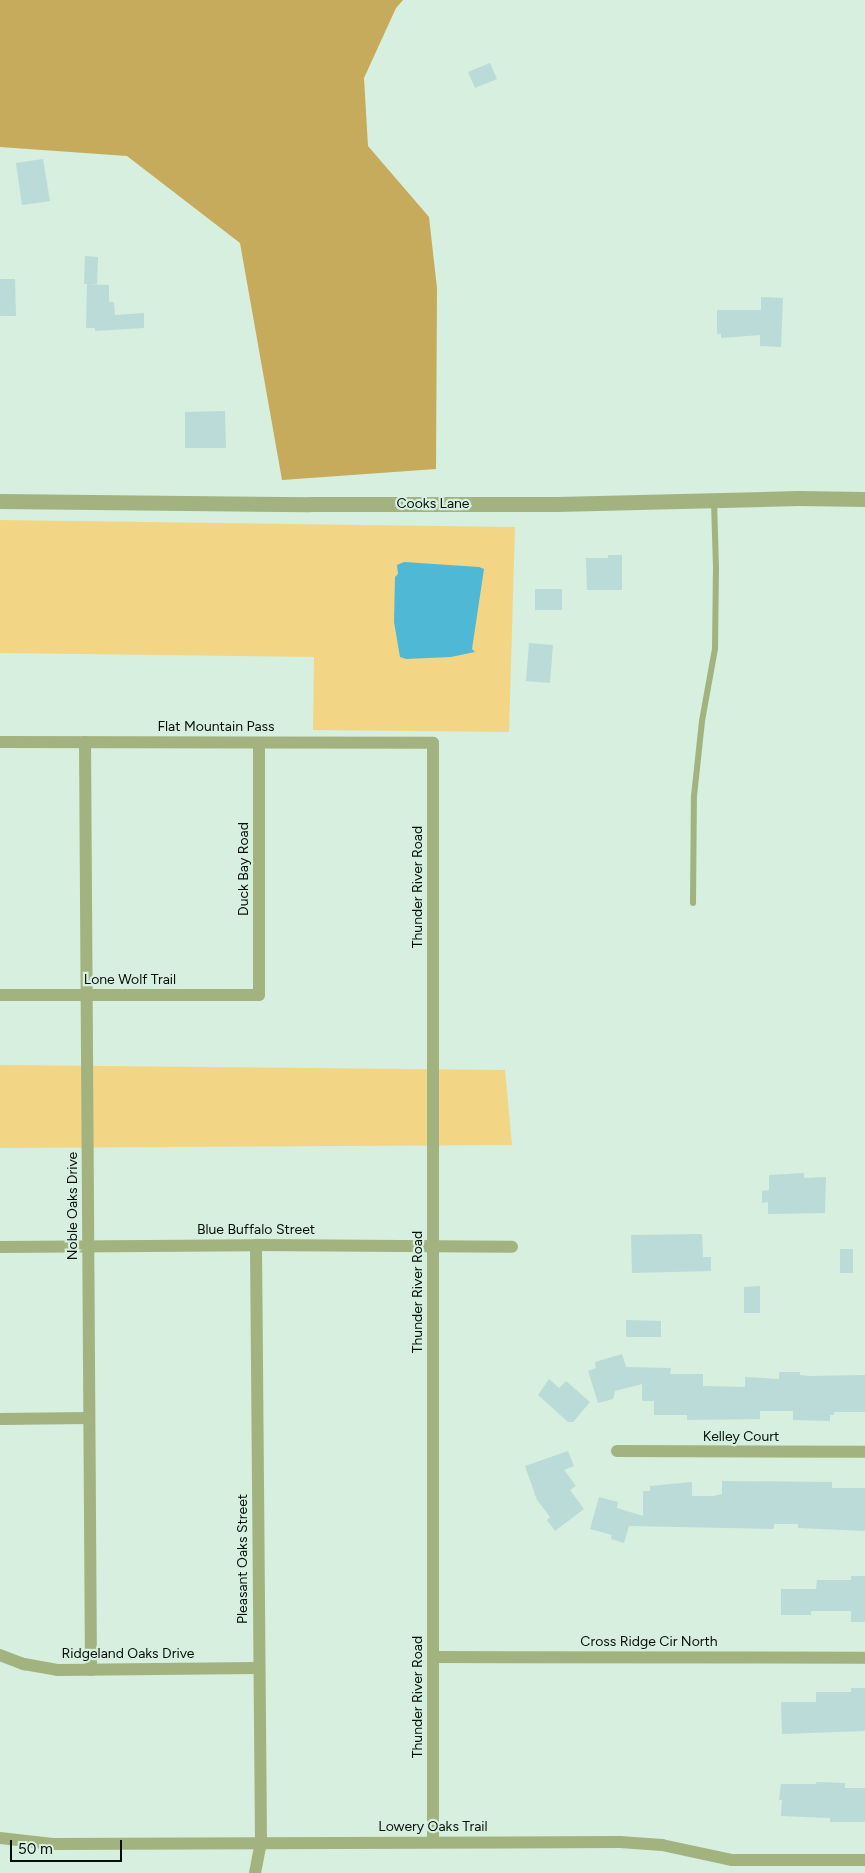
<!DOCTYPE html>
<html>
<head>
<meta charset="utf-8">
<style>
	body { margin:0 }
	#map { position:relative; width:865px; height:1873px; overflow:hidden; background:#d6efde; font-family:Figtree,sans-serif }
	div>[style] { position:absolute }
	[style*='--x'] { left:calc(var(--x)*1px); top:calc(var(--y)*1px); width:calc(var(--w)*1px); rotate:calc(var(--a)*1deg) }
	.green>* { inset:0; background:#f2d686 }
	.forest>* { inset:0; background:#c6ab5c }
	.water>* { inset:0; background:#4fb8d5 }
	.building>* { inset:0; background:#badbd7 }
	.service>* { height:6px; margin:-3px; padding:0 3px; transform-origin:3px; border-radius:3px; background:#a2b37f }
	.minor>* { height:12px; margin:-6px; padding:0 6px; transform-origin:6px; border-radius:6px; background:#a2b37f }
	.tertiary>* { height:15px; margin:-7.5px; padding:0 7.5px; transform-origin:7.5px; border-radius:7.5px; background:#a2b37f }
	span { translate:-50% -50%; white-space:nowrap; text-align:center; line-height:1.15; -webkit-text-stroke:4.5px #d6efde; paint-order:stroke }
	.street-label { font-size:14px; color:#070f0a }
	.scale { position:absolute; left:10px; top:1840px; width:112px; height:22px; box-sizing:border-box; border:2px solid #070f0a; border-top:0; padding-left:6px; font-size:15px; line-height:18px; white-space:nowrap; color:#070f0a; -webkit-text-stroke:4px #d6efde; paint-order:stroke }
</style>
</head>
<body>
<div id="map">
	<div class="green">
		<i style="clip-path:polygon(0 520px,515px 527px,509px 732px,313px 730px,314px 657px,0 653px)"></i>
		<i style="clip-path:polygon(0 1065px,505px 1070px,512px 1145px,0 1148px)"></i>
	</div>
	<div class="forest">
		<i style="clip-path:polygon(0 0,403px 0,396px 8px,364px 78px,368px 146px,429px 217px,437px 288px,436px 469px,282px 480px,240px 243px,127px 156px,0 147px)"></i>
	</div>
	<div class="water">
		<i style="clip-path:polygon(404px 562px,479px 567px,484px 569px,472px 649px,475px 652px,451px 657px,406px 659px,400px 657px,394px 622px,395px 577px,398px 574px,397px 565px)"></i>
	</div>
	<div class="building">
		<i style="clip-path:polygon(490px 63px,497px 79px,475px 88px,468px 72px)"></i>
		<i style="clip-path:polygon(43px 159px,50px 201px,22px 205px,16px 163px)"></i>
		<i style="clip-path:polygon(85px 256px,98px 257px,97px 284px,84px 284px)"></i>
		<i style="clip-path:polygon(0 279px,15px 279px,16px 316px,0 316px)"></i>
		<i style="clip-path:polygon(87px 284px,109px 285px,109px 302px,114px 302px,115px 315px,144px 313px,144px 328px,95px 331px,95px 328px,86px 328px)"></i>
		<i style="clip-path:polygon(761px 297px,783px 298px,781px 347px,760px 346px,760px 335px,721px 338px,721px 334px,717px 334px,717px 310px,761px 310px)"></i>
		<i style="clip-path:polygon(225px 411px,226px 448px,185px 448px,185px 412px)"></i>
		<i style="clip-path:polygon(608px 555px,622px 555px,622px 590px,587px 590px,586px 558px,608px 558px)"></i>
		<i style="clip-path:polygon(535px 589px,562px 589px,562px 610px,535px 610px)"></i>
		<i style="clip-path:polygon(529px 643px,553px 645px,550px 683px,526px 681px)"></i>
		<i style="clip-path:polygon(804px 1173px,804px 1178px,826px 1177px,825px 1213px,768px 1214px,768px 1202px,762px 1203px,762px 1191px,769px 1190px,769px 1175px)"></i>
		<i style="clip-path:polygon(702px 1234px,703px 1257px,711px 1257px,711px 1271px,632px 1273px,631px 1235px)"></i>
		<i style="clip-path:polygon(840px 1249px,853px 1249px,853px 1273px,840px 1273px)"></i>
		<i style="clip-path:polygon(760px 1286px,760px 1313px,744px 1313px,744px 1287px)"></i>
		<i style="clip-path:polygon(626px 1320px,661px 1321px,661px 1337px,626px 1337px)"></i>
		<i style="clip-path:polygon(622px 1354px,626px 1367px,671px 1368px,670px 1374px,703px 1374px,703px 1386px,745px 1387px,745px 1377px,779px 1379px,779px 1372px,800px 1372px,800px 1375px,809px 1376px,865px 1375px,865px 1412px,834px 1412px,834px 1415px,830px 1415px,830px 1421px,793px 1420px,793px 1411px,760px 1411px,760px 1419px,687px 1420px,687px 1415px,654px 1415px,654px 1401px,642px 1401px,642px 1384px,615px 1391px,613px 1399px,598px 1403px,588px 1371px,596px 1368px,595px 1362px)"></i>
		<i style="clip-path:polygon(549px 1379px,559px 1388px,566px 1381px,590px 1402px,573px 1422px,568px 1422px,538px 1395px)"></i>
		<i style="clip-path:polygon(568px 1451px,574px 1466px,564px 1470px,576px 1486px,570px 1490px,584px 1509px,555px 1531px,547px 1520px,550px 1517px,537px 1500px,525px 1466px)"></i>
		<i style="clip-path:polygon(722px 1481px,832px 1482px,832px 1488px,865px 1488px,865px 1531px,798px 1528px,798px 1524px,774px 1524px,774px 1529px,629px 1526px,624px 1543px,611px 1539px,612px 1535px,590px 1529px,599px 1497px,618px 1502px,617px 1508px,643px 1516px,643px 1491px,650px 1491px,650px 1486px,692px 1482px,692px 1496px,713px 1496px,722px 1494px)"></i>
		<i style="clip-path:polygon(851px 1576px,865px 1576px,865px 1622px,851px 1622px,851px 1611px,811px 1611px,811px 1615px,781px 1615px,781px 1589px,816px 1589px,817px 1580px,851px 1580px)"></i>
		<i style="clip-path:polygon(851px 1688px,865px 1688px,865px 1731px,782px 1734px,781px 1702px,816px 1702px,816px 1692px,851px 1692px)"></i>
		<i style="clip-path:polygon(816px 1782px,845px 1783px,845px 1788px,865px 1788px,865px 1822px,830px 1822px,830px 1818px,781px 1816px,782px 1800px,779px 1800px,781px 1784px,816px 1784px)"></i>
	</div>
	<div class="service">
		<i style="--x:693;--y:903;--w:107;--a:-89.5"></i>
		<i style="--x:694;--y:796;--w:75;--a:-83.9"></i>
		<i style="--x:702;--y:721;--w:73;--a:-79.8"></i>
		<i style="--x:715;--y:649;--w:81;--a:-89.3"></i>
		<i style="--x:716;--y:568;--w:67;--a:-91.7"></i>
	</div>
	<div class="minor">
		<i style="--x:0;--y:742;--w:433;--a:0.1"></i>
		<i style="--x:433;--y:743;--w:1098;--a:90"></i>
		<i style="--x:85;--y:742;--w:928;--a:89.63"></i>
		<i style="--x:0;--y:995;--w:259;--a:0"></i>
		<i style="--x:259;--y:995;--w:252;--a:-90"></i>
		<i style="--x:0;--y:1247;--w:256;--a:-0.4"></i>
		<i style="--x:256;--y:1245;--w:256;--a:0.4"></i>
		<i style="--x:0;--y:1419;--w:89;--a:-0.6"></i>
		<i style="--x:617;--y:1451;--w:248;--a:0.2"></i>
		<i style="--x:0;--y:1655;--w:26;--a:21"></i>
		<i style="--x:24;--y:1664;--w:35;--a:10"></i>
		<i style="--x:58;--y:1670;--w:201;--a:-0.6"></i>
		<i style="--x:433;--y:1657;--w:432;--a:0.1"></i>
		<i style="--x:0;--y:1838;--w:53;--a:6.5"></i>
		<i style="--x:53;--y:1844;--w:567;--a:-0.2"></i>
		<i style="--x:620;--y:1842;--w:42;--a:4.1"></i>
		<i style="--x:662;--y:1845;--w:72;--a:12.1"></i>
		<i style="--x:732;--y:1860;--w:133;--a:0"></i>
		<i style="--x:255;--y:1873;--w:32;--a:-79"></i>
		<i style="--x:261;--y:1842;--w:597;--a:-90.48"></i>
	</div>
	<div class="tertiary">
		<i style="--x:0;--y:501;--w:310;--a:0.6"></i>
		<i style="--x:310;--y:504;--w:247;--a:0"></i>
		<i style="--x:557;--y:504;--w:241;--a:-1.4"></i>
		<i style="--x:798;--y:498;--w:67;--a:0.9"></i>
	</div>
	<div class="street-label">
		<span style="left:433px;top:504px">Cooks Lane</span>
		<span style="left:216px;top:727px">Flat Mountain Pass</span>
		<span style="left:244px;top:869px;rotate:-90deg">Duck Bay Road</span>
		<span style="left:418px;top:887px;rotate:-90deg">Thunder River Road</span>
		<span style="left:130px;top:980px">Lone Wolf Trail</span>
		<span style="left:73px;top:1206px;rotate:-90deg">Noble Oaks Drive</span>
		<span style="left:256px;top:1230px">Blue Buffalo Street</span>
		<span style="left:418px;top:1292px;rotate:-90deg">Thunder River Road</span>
		<span style="left:741px;top:1437px">Kelley Court</span>
		<span style="left:243px;top:1559px;rotate:-90deg">Pleasant Oaks Street</span>
		<span style="left:649px;top:1642px">Cross Ridge Cir North</span>
		<span style="left:128px;top:1654px">Ridgeland Oaks Drive</span>
		<span style="left:418px;top:1697px;rotate:-90deg">Thunder River Road</span>
		<span style="left:433px;top:1827px">Lowery Oaks Trail</span>
	</div>
	<div class="scale">50 m</div>
</div>
</body>
</html>
